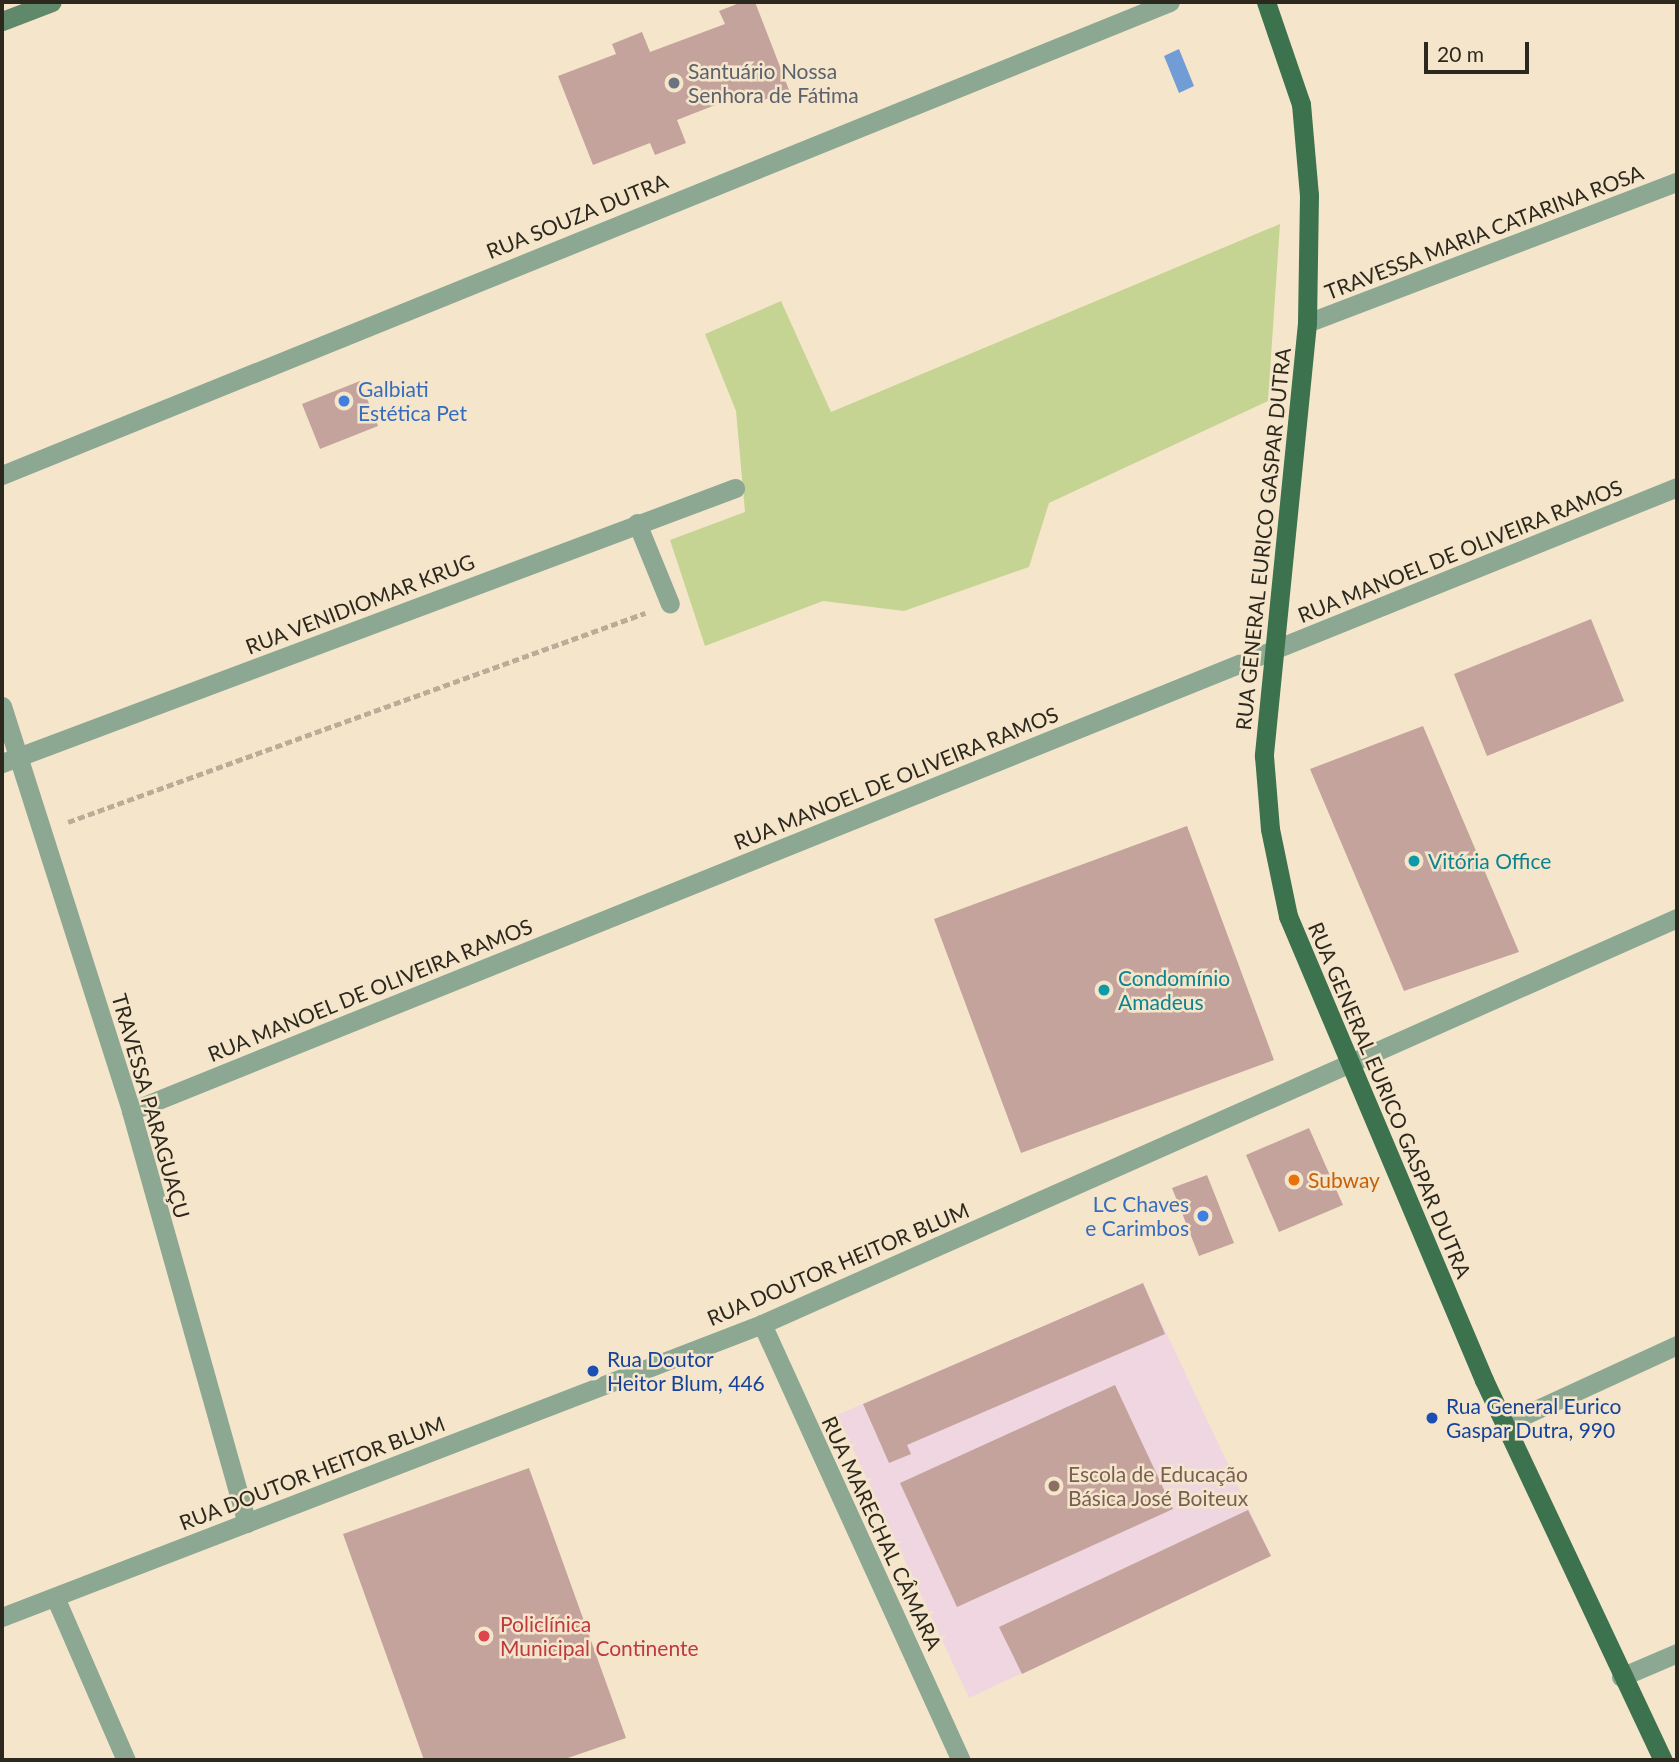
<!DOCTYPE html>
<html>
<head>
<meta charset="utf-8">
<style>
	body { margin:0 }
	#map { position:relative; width:1679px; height:1762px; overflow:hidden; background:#f5e6cb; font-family:Lato,sans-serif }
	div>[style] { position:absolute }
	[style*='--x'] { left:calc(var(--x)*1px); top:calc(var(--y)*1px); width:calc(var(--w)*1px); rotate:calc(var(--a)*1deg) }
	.education>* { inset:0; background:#efd6e0 }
	.green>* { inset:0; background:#c6d493 }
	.water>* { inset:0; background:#729cd6 }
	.building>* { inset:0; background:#c3a39c }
	.path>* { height:4.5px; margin-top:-2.25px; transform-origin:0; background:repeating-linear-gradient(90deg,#b9ad97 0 7px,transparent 0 10.5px) }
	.service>* { height:19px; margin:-9.5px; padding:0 9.5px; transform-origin:9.5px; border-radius:9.5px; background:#8ca893 }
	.minor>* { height:19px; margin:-9.5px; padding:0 9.5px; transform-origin:9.5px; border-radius:9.5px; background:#8ca893 }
	.tertiary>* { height:19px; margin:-9.5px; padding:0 9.5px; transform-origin:9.5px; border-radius:9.5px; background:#8ca893 }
	.secondary>* { height:19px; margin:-9.5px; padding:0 9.5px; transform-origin:9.5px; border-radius:9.5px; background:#5f896a }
	.primary>* { height:19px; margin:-9.5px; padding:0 9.5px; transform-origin:9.5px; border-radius:9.5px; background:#3c724d }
	.dots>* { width:19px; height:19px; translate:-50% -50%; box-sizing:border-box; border:4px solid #f5e6cb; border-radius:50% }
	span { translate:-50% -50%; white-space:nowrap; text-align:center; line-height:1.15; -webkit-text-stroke:5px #f5e6cb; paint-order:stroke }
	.worship-label { font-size:21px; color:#5b616d }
	.left { translate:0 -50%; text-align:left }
	.street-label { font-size:21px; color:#2d281e }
	.shop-label { font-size:21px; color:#366cbe }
	.right { translate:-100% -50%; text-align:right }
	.culture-label { font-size:21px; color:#0d838f }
	.food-label { font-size:21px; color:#c56008 }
	.transit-label { font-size:21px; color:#164399 }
	.education-label { font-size:21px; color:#785e54 }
	.health-label { font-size:21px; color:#be3a42 }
	.frame { position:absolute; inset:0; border:4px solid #2d281e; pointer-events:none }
	.scale { position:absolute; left:1424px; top:42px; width:105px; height:32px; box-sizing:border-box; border:4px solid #2d281e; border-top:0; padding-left:9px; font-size:21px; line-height:24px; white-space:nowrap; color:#2d281e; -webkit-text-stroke:5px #f5e6cb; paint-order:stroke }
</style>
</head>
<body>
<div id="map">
	<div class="education">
		<i style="clip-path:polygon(1143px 1283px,1271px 1556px,969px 1698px,837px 1415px)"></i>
	</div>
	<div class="green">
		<i style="clip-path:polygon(1280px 224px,1268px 401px,1049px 503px,1029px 567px,904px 611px,823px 601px,705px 646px,670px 540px,745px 512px,736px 411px,705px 334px,781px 301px,831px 412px)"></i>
	</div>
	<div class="water">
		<i style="clip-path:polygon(1179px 49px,1194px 86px,1179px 93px,1164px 56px)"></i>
	</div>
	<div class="building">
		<i style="clip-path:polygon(742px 2px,755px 2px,789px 90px,756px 103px,751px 91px,677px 120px,686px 143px,655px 155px,650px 143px,593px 165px,558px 76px,616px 54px,612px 44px,642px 32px,650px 52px,725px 24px,719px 11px)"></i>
		<i style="clip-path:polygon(360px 381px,378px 426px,320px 449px,302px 404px)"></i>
		<i style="clip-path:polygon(1591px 619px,1624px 701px,1487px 756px,1454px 674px)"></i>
		<i style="clip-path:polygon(1423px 726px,1519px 952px,1404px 991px,1310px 769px)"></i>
		<i style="clip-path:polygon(1187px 826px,1274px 1060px,1021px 1153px,934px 919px)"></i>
		<i style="clip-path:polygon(1309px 1128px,1343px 1205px,1279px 1232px,1246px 1155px)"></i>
		<i style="clip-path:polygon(1207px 1175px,1234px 1243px,1199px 1256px,1172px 1188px)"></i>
		<i style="clip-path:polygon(1143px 1283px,1165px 1334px,907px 1445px,911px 1454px,889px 1463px,863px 1404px)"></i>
		<i style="clip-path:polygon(1115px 1385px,1173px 1509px,957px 1607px,900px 1483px)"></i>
		<i style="clip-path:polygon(529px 1468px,626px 1738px,562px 1760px,424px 1760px,343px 1534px)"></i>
		<i style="clip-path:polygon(1248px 1510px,1271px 1556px,1022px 1674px,999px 1627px)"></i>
	</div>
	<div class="path">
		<i style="--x:68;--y:822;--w:614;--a:-19.91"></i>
	</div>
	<div class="service">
		<i style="--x:1307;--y:323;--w:396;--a:-20.9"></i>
		<i style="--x:637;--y:523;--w:87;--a:67.8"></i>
	</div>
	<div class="minor">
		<i style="--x:2;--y:475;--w:1260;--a:-22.05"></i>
		<i style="--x:2;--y:706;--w:425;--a:72.3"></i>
		<i style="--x:131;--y:1111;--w:428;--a:74.3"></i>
		<i style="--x:2;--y:763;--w:783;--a:-20.56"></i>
		<i style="--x:131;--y:1111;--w:1667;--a:-21.98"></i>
		<i style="--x:762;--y:1324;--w:479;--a:65.5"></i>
		<i style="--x:1505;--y:1424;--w:189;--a:-24.7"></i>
		<i style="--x:55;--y:1597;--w:178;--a:66.5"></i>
		<i style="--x:1621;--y:1677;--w:61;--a:-23.2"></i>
	</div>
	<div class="tertiary">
		<i style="--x:2;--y:1617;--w:815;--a:-21.08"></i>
		<i style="--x:762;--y:1324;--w:1001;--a:-23.93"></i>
	</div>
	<div class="secondary">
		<i style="--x:2;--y:21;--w:53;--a:-20.8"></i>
	</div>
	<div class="primary">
		<i style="--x:1266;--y:2;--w:108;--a:71.1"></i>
		<i style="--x:1301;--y:104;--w:91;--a:85"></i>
		<i style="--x:1309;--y:195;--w:128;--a:90.9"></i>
		<i style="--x:1307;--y:323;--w:435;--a:95.7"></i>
		<i style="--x:1264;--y:756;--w:73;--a:85.3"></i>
		<i style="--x:1270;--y:829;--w:89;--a:78.3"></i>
		<i style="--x:1288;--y:916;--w:504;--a:67.1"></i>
		<i style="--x:1484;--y:1380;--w:420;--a:64.8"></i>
	</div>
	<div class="dots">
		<i style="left:674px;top:83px;background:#6b7280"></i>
		<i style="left:344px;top:401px;background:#3f7fe0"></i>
		<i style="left:1414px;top:861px;background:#0f9aa8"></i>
		<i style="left:1104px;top:990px;background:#0f9aa8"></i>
		<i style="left:1294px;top:1180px;background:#e8710a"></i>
		<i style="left:1203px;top:1216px;background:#3f7fe0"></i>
		<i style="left:593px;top:1371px;background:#1a4fb4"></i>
		<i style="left:1432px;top:1418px;background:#1a4fb4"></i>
		<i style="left:1054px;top:1486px;background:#8d6e63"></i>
		<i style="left:484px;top:1636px;background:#e0444e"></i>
	</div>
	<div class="worship-label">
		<span class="left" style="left:688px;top:83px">Santuário Nossa<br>Senhora de Fátima</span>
	</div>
	<div class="street-label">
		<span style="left:577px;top:216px;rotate:-22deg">RUA SOUZA DUTRA</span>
		<span style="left:1484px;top:232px;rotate:-21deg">TRAVESSA MARIA CATARINA ROSA</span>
		<span style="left:1263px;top:539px;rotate:-84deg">RUA GENERAL EURICO GASPAR DUTRA</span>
		<span style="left:1460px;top:551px;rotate:-22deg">RUA MANOEL DE OLIVEIRA RAMOS</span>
		<span style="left:360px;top:604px;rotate:-21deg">RUA VENIDIOMAR KRUG</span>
		<span style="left:896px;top:778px;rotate:-22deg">RUA MANOEL DE OLIVEIRA RAMOS</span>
		<span style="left:370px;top:990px;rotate:-22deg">RUA MANOEL DE OLIVEIRA RAMOS</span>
		<span style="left:1390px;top:1100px;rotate:67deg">RUA GENERAL EURICO GASPAR DUTRA</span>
		<span style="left:151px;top:1106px;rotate:74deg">TRAVESSA PARAGUAÇU</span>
		<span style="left:838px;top:1264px;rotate:-23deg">RUA DOUTOR HEITOR BLUM</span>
		<span style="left:312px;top:1473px;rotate:-21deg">RUA DOUTOR HEITOR BLUM</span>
		<span style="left:882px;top:1533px;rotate:65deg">RUA MARECHAL CÂMARA</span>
	</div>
	<div class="shop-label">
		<span class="left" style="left:358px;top:401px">Galbiati<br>Estética Pet</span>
		<span class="right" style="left:1189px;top:1216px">LC Chaves<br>e Carimbos</span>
	</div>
	<div class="culture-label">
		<span class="left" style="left:1428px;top:861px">Vitória Office</span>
		<span class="left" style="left:1118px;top:990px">Condomínio<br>Amadeus</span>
	</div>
	<div class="food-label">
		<span class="left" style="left:1308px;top:1180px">Subway</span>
	</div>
	<div class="transit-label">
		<span class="left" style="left:607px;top:1371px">Rua Doutor<br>Heitor Blum, 446</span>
		<span class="left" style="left:1446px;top:1418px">Rua General Eurico<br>Gaspar Dutra, 990</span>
	</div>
	<div class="education-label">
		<span class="left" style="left:1068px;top:1486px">Escola de Educação<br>Básica José Boiteux</span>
	</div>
	<div class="health-label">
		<span class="left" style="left:500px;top:1636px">Policlínica<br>Municipal Continente</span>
	</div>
	<div class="frame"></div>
	<div class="scale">20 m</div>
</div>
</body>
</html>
